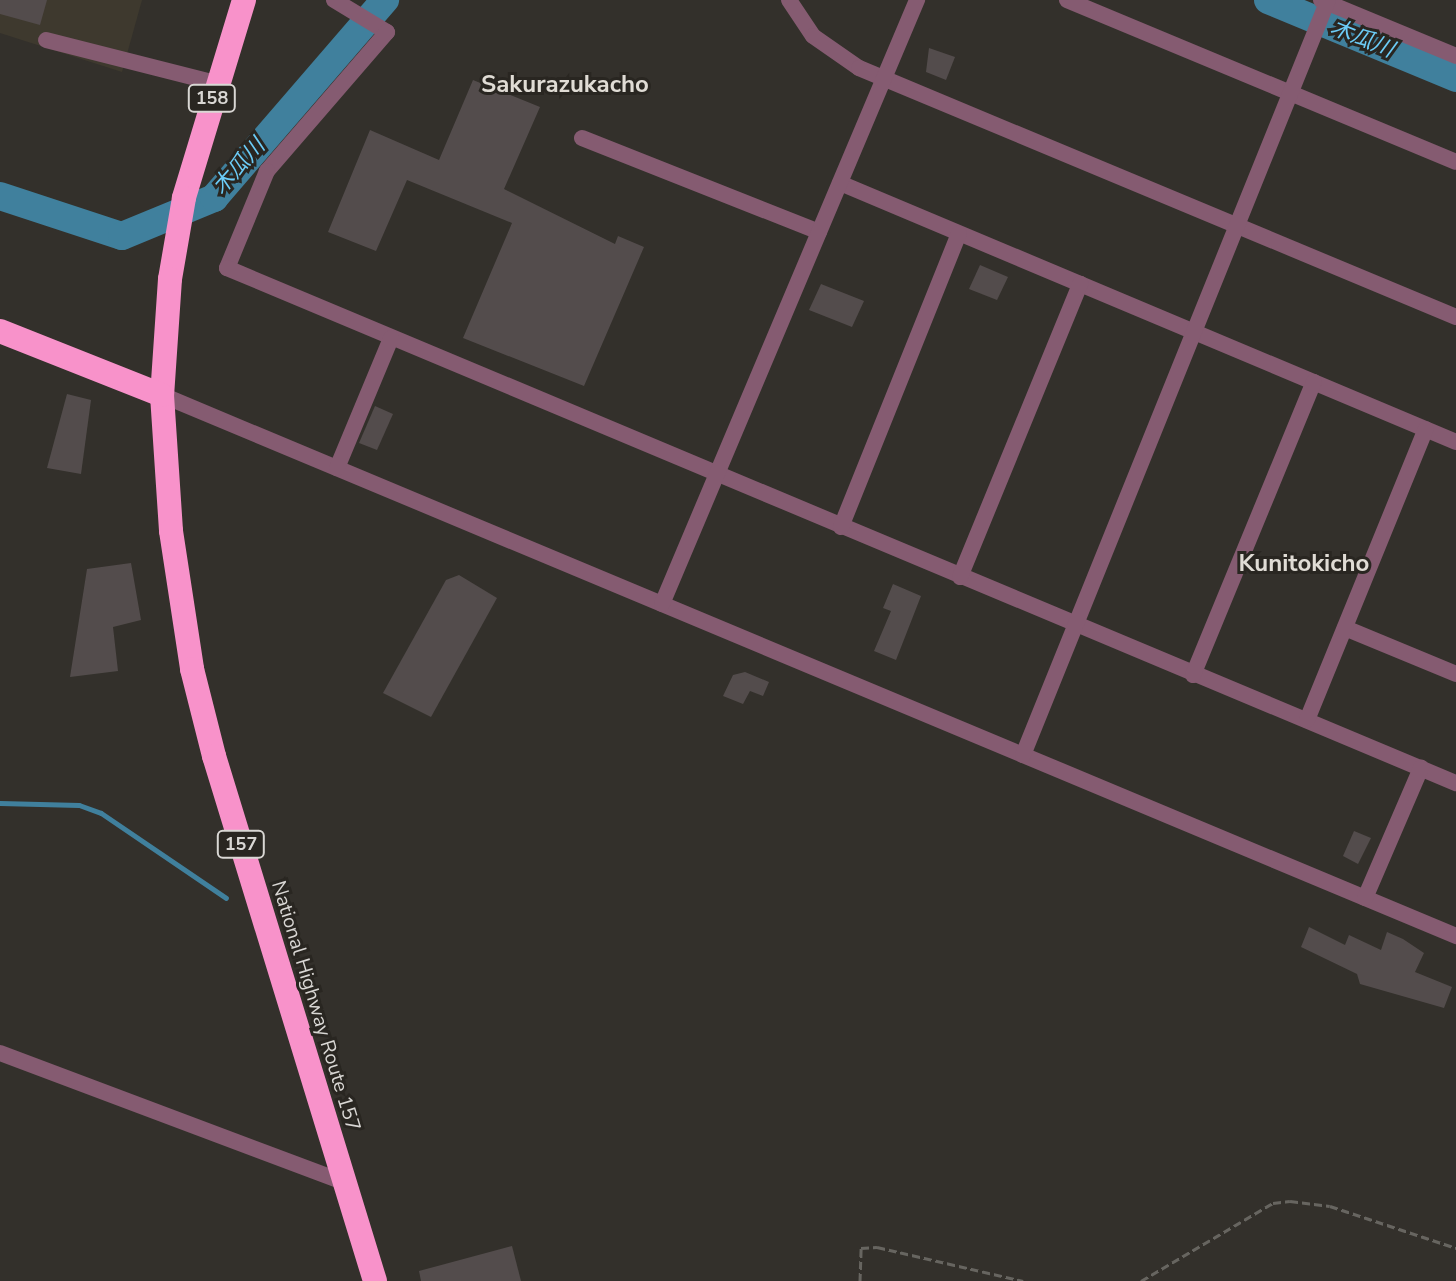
<!DOCTYPE html>
<html>
<head>
<meta charset="utf-8">
<style>
	body { margin:0 }
	#map { position:relative; width:1456px; height:1281px; overflow:hidden; background:#33302b; font-family:"Nunito Sans","Noto Sans JP",sans-serif }
	div>[style] { position:absolute }
	[style*='--x'] { left:calc(var(--x)*1px); top:calc(var(--y)*1px); width:calc(var(--w)*1px); rotate:calc(var(--a)*1deg) }
	.built>* { inset:0; background:#3e392e }
	.stream>* { height:5px; margin:-2.5px; padding:0 2.5px; transform-origin:2.5px; border-radius:2.5px; background:#40809d }
	.river>* { height:28px; margin:-14px; padding:0 14px; transform-origin:14px; border-radius:14px; background:#40809d }
	.building>* { inset:0; background:#534c4c }
	.path>* { height:3px; margin-top:-1.5px; transform-origin:0; background:repeating-linear-gradient(90deg,#676560 0 8px,transparent 0 12px) }
	.minor>* { height:16px; margin:-8px; padding:0 8px; transform-origin:8px; border-radius:8px; background:#855b71 }
	.highway>* { height:24px; margin:-12px; padding:0 12px; transform-origin:12px; border-radius:12px; background:#f892ca }
	span { translate:-50% -50%; white-space:nowrap; text-align:center; line-height:1.15; -webkit-text-stroke:6px #292621; paint-order:stroke }
	.shield-label span { padding:2px 6px; background:#292621; border:2px solid; border-radius:6px; -webkit-text-stroke-width:0 }
	.shield-label { font-size:18px; color:#d9d7d4; font-weight:700 }
	.street-label { font-size:20px; color:#d9d7d4 }
	.water-label { font-size:22px; color:#6cccf7; font-style:italic }
	.quarter-label { font-size:24px; color:#e0dcd5; font-weight:700 }
</style>
</head>
<body>
<div id="map">
	<div class="built">
		<i style="clip-path:polygon(0 0,142px 0,122px 72px,0 33px)"></i>
	</div>
	<div class="stream">
		<i style="--x:0;--y:803;--w:79;--a:1.5"></i>
		<i style="--x:79;--y:805;--w:23;--a:20"></i>
		<i style="--x:101;--y:813;--w:151;--a:34.2"></i>
	</div>
	<div class="river">
		<i style="--x:1268;--y:0;--w:204;--a:22.5"></i>
		<i style="--x:0;--y:196;--w:128;--a:18.2"></i>
		<i style="--x:122;--y:236;--w:100;--a:-22.4"></i>
		<i style="--x:214;--y:198;--w:262;--a:-49.2"></i>
	</div>
	<div class="building">
		<i style="clip-path:polygon(0 0,47px 0,40px 25px,0 14px)"></i>
		<i style="clip-path:polygon(929px 48px,955px 57px,946px 80px,926px 72px)"></i>
		<i style="clip-path:polygon(473px 80px,540px 107px,504px 189px,615px 244px,618px 236px,644px 247px,584px 386px,463px 338px,512px 223px,407px 180px,376px 251px,328px 232px,370px 130px,439px 160px)"></i>
		<i style="clip-path:polygon(980px 265px,1008px 277px,997px 300px,969px 289px)"></i>
		<i style="clip-path:polygon(821px 284px,864px 301px,852px 327px,809px 310px)"></i>
		<i style="clip-path:polygon(67px 394px,91px 400px,81px 474px,47px 468px)"></i>
		<i style="clip-path:polygon(375px 406px,393px 414px,377px 450px,359px 443px)"></i>
		<i style="clip-path:polygon(131px 563px,141px 620px,113px 627px,118px 671px,70px 677px,87px 569px)"></i>
		<i style="clip-path:polygon(459px 575px,497px 598px,431px 717px,383px 693px,446px 580px)"></i>
		<i style="clip-path:polygon(893px 584px,921px 596px,896px 660px,874px 651px,891px 611px,883px 608px)"></i>
		<i style="clip-path:polygon(745px 672px,769px 682px,763px 696px,750px 691px,743px 704px,723px 696px,733px 675px)"></i>
		<i style="clip-path:polygon(1354px 831px,1371px 838px,1358px 864px,1343px 856px)"></i>
		<i style="clip-path:polygon(1309px 927px,1345px 945px,1349px 935px,1381px 950px,1387px 932px,1403px 939px,1424px 953px,1415px 972px,1452px 987px,1444px 1008px,1360px 984px,1357px 974px,1301px 947px)"></i>
		<i style="clip-path:polygon(512px 1246px,521px 1281px,421px 1281px,419px 1271px)"></i>
	</div>
	<div class="path">
		<i style="--x:860;--y:1281;--w:33;--a:-88"></i>
		<i style="--x:861;--y:1248;--w:16;--a:-4"></i>
		<i style="--x:877;--y:1247;--w:150;--a:13.1"></i>
		<i style="--x:1141;--y:1281;--w:153;--a:-30.6"></i>
		<i style="--x:1273;--y:1203;--w:17;--a:-7"></i>
		<i style="--x:1290;--y:1201;--w:40;--a:7.1"></i>
		<i style="--x:1330;--y:1206;--w:133;--a:18.4"></i>
	</div>
	<div class="minor">
		<i style="--x:334;--y:0;--w:62;--a:31.1"></i>
		<i style="--x:387;--y:32;--w:184;--a:130.8"></i>
		<i style="--x:267;--y:171;--w:105;--a:112.4"></i>
		<i style="--x:227;--y:268;--w:1333;--a:22.74"></i>
		<i style="--x:789;--y:0;--w:43;--a:56.3"></i>
		<i style="--x:813;--y:36;--w:56;--a:34.8"></i>
		<i style="--x:859;--y:68;--w:647;--a:22.64"></i>
		<i style="--x:1067;--y:0;--w:421;--a:22.6"></i>
		<i style="--x:1321;--y:0;--w:146;--a:22.5"></i>
		<i style="--x:46;--y:40;--w:175;--a:14.2"></i>
		<i style="--x:582;--y:138;--w:255;--a:21.6"></i>
		<i style="--x:840;--y:183;--w:668;--a:22.8"></i>
		<i style="--x:162;--y:395;--w:1403;--a:22.69"></i>
		<i style="--x:337;--y:468;--w:141;--a:-67.4"></i>
		<i style="--x:841;--y:527;--w:316;--a:-68.1"></i>
		<i style="--x:960;--y:577;--w:317;--a:-67.7"></i>
		<i style="--x:662;--y:604;--w:656;--a:-67.11"></i>
		<i style="--x:1345;--y:628;--w:120;--a:22.5"></i>
		<i style="--x:1193;--y:675;--w:317;--a:-67.6"></i>
		<i style="--x:1307;--y:720;--w:314;--a:-67.8"></i>
		<i style="--x:1023;--y:755;--w:814;--a:-68"></i>
		<i style="--x:1365;--y:898;--w:142;--a:-66.7"></i>
		<i style="--x:0;--y:1053;--w:369;--a:20.6"></i>
	</div>
	<div class="highway">
		<i style="--x:244;--y:0;--w:207;--a:106.9"></i>
		<i style="--x:184;--y:198;--w:82;--a:99.8"></i>
		<i style="--x:170;--y:279;--w:116;--a:93.9"></i>
		<i style="--x:162;--y:395;--w:136;--a:86.2"></i>
		<i style="--x:171;--y:531;--w:140;--a:81.3"></i>
		<i style="--x:192;--y:669;--w:90;--a:75.8"></i>
		<i style="--x:214;--y:756;--w:549;--a:72.95"></i>
		<i style="--x:0;--y:331;--w:174;--a:21.6"></i>
	</div>
	<div class="shield-label">
		<span style="left:212px;top:98px">158</span>
		<span style="left:241px;top:844px">157</span>
	</div>
	<div class="street-label">
		<span style="left:316px;top:1006px;rotate:73deg">National Highway Route 157</span>
	</div>
	<div class="water-label">
		<span style="left:1362px;top:39px;rotate:22deg">木瓜川</span>
		<span style="left:239px;top:167px;rotate:-48deg">木瓜川</span>
	</div>
	<div class="quarter-label">
		<span style="left:565px;top:85px">Sakurazukacho</span>
		<span style="left:1304px;top:564px">Kunitokicho</span>
	</div>
</div>
</body>
</html>
